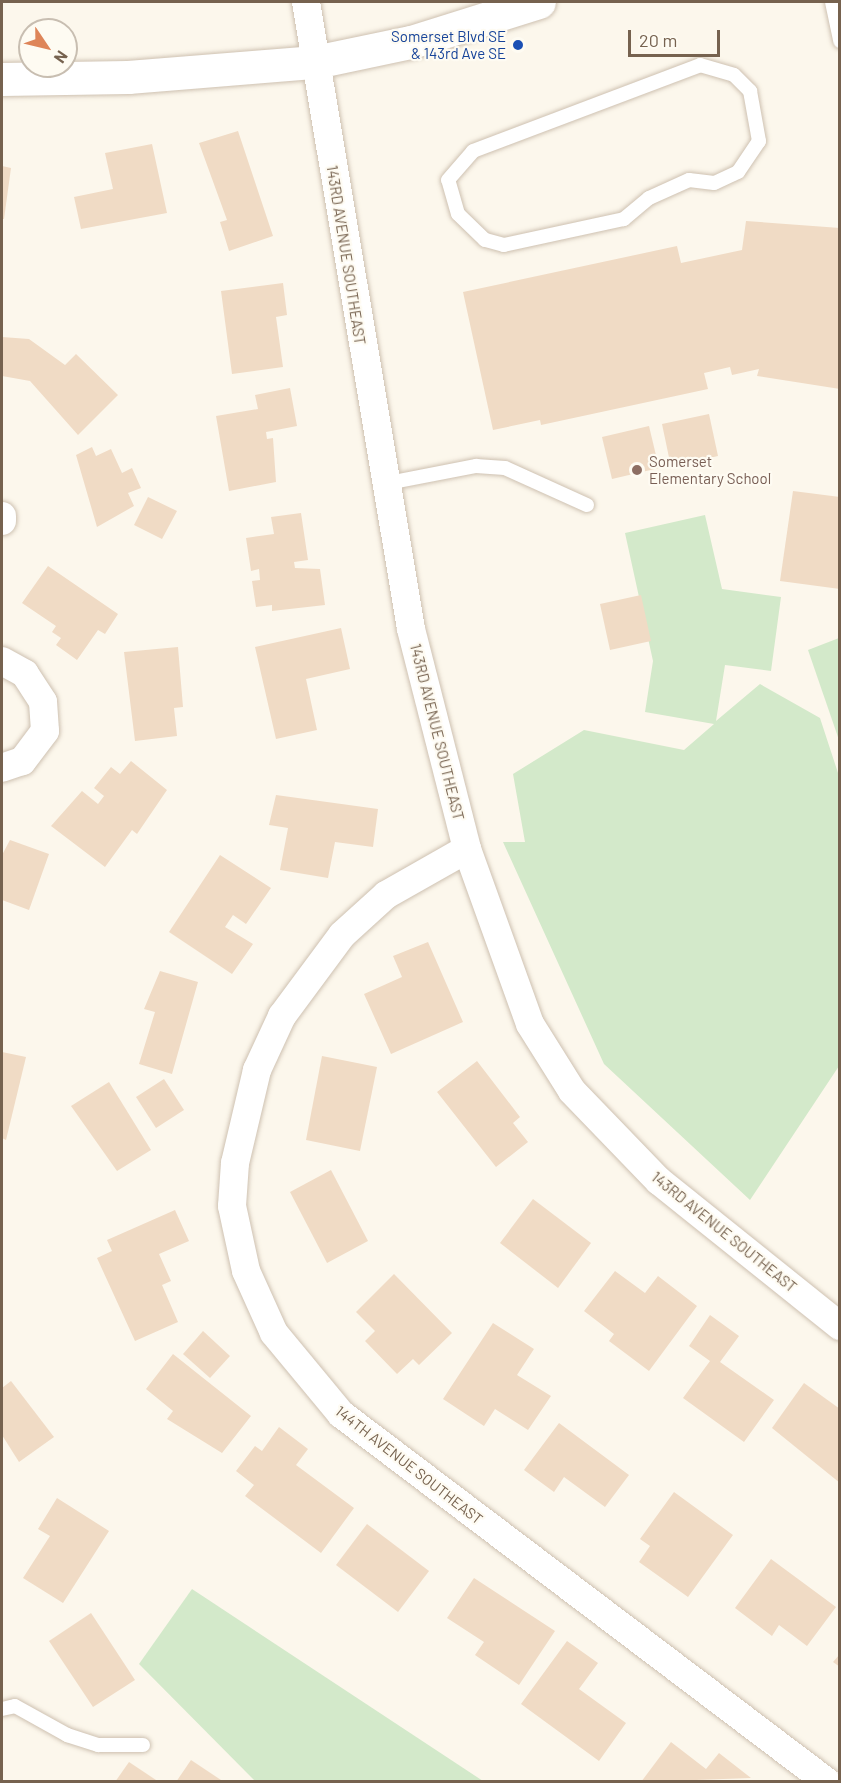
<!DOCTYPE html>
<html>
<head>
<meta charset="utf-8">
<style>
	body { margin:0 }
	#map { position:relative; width:841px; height:1783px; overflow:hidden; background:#fcf7ec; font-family:Barlow,sans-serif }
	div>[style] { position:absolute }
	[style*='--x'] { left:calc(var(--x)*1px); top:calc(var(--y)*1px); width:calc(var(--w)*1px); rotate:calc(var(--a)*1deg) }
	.green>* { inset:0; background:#d3e9ca }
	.building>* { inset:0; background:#f0dbc5 }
	.roads { filter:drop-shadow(0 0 2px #cec1b1) drop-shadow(0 0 2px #cec1b1) }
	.lane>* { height:14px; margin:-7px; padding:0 7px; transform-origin:7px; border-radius:7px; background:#fff }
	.street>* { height:28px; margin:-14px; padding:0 14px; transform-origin:14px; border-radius:14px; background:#fff }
	.secondary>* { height:33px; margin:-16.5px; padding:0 16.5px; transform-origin:16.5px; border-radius:16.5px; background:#fff }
	.dots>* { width:16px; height:16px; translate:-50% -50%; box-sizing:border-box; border:3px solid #fefbf2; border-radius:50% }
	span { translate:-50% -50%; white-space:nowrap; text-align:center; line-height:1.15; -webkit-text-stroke:4.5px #fefbf2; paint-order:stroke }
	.transit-label { font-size:15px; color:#164399 }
	.right { translate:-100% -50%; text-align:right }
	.street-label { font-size:15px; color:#76624f }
	.education-label { font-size:15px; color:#785e54 }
	.left { translate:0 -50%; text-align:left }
	.frame { position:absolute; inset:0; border:3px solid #76624f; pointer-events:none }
	.north { position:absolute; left:18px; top:18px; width:60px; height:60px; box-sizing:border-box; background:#fefbf2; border:2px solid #c8beb1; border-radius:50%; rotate:125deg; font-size:16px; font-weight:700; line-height:24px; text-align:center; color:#76624f }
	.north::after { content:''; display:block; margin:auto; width:21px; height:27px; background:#de8559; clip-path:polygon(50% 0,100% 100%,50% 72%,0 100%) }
	.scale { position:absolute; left:628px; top:30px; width:92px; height:27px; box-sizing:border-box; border:3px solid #76624f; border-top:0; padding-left:8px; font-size:18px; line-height:21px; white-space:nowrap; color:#76624f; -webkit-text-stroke:4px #fefbf2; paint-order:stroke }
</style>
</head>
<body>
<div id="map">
	<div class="green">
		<i style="clip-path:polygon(705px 515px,722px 589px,781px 597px,771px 671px,725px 665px,716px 721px,760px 684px,820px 718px,839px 776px,839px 1066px,750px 1200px,604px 1064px,503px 842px,525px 842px,513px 774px,584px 730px,684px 750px,714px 724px,645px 712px,653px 661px,625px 533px)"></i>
		<i style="clip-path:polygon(839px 638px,840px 638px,839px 740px,808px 650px)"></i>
		<i style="clip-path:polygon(192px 1589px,483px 1781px,255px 1781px,139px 1664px)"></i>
	</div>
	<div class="building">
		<i style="clip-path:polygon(238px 131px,273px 236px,229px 251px,220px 222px,227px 220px,199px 143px)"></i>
		<i style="clip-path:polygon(152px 144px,167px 213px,81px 229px,74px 197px,113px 189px,105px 153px)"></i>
		<i style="clip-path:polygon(2px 166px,11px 168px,4px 219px,2px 219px)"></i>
		<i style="clip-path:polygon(746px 221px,840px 228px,840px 389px,757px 376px,759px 369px,732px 375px,730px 367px,704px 373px,708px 389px,541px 425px,540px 420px,493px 430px,463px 292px,677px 246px,681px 263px,742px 250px)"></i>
		<i style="clip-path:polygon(283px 283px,287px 315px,276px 317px,283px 367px,232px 374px,221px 291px)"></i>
		<i style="clip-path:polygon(2px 337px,29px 339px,65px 365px,76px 354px,118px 395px,78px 435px,30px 381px,2px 376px)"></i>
		<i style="clip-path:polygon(290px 388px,297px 426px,266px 432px,267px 439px,273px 438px,276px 482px,229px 491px,216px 416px,258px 409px,255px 395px)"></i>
		<i style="clip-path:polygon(709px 414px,718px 456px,671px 467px,662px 424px)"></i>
		<i style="clip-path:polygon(649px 426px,659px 468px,612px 479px,602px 437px)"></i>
		<i style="clip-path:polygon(92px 447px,96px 456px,111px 449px,122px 473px,132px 468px,141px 488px,128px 493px,134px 506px,97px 527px,76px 455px)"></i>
		<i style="clip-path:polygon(793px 491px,840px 497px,840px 589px,780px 581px)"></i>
		<i style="clip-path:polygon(148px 497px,177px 511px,162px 539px,134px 525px)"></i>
		<i style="clip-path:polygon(301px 513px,308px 560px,294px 562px,295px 568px,320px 569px,325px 605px,272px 611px,272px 605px,256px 607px,252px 581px,260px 580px,259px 569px,251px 571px,246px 538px,274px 534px,271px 517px)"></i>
		<i style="clip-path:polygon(48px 566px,118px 614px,105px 634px,98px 630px,77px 660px,56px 645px,61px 638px,52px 632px,56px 626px,22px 603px)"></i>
		<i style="clip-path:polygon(641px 595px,651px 641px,610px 650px,600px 604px)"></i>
		<i style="clip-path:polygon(341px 628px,350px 669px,306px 679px,317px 730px,276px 739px,255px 647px)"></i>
		<i style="clip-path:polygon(178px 647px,183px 707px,174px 708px,177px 736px,135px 741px,124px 652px)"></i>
		<i style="clip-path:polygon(131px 761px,167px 790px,137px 834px,132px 830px,105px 867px,51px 826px,82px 791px,98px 804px,104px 796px,94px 788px,111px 767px,120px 774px)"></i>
		<i style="clip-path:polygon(276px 795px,378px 809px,373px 847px,335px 842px,328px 878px,280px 870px,288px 828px,269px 825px)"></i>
		<i style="clip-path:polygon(10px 840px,49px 854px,29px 910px,2px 900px,2px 855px)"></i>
		<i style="clip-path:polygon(220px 855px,271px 888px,246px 924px,233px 915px,225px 927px,253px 944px,232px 974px,169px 932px)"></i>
		<i style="clip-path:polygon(428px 942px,463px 1022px,391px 1054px,364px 994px,402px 977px,393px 956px)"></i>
		<i style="clip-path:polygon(160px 971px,198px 982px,172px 1074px,139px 1064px,155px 1012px,144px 1009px)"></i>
		<i style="clip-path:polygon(2px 1052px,26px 1057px,6px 1140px,2px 1138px)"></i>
		<i style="clip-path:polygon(322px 1056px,377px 1067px,360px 1151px,306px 1140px)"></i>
		<i style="clip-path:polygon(477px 1061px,520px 1117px,513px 1123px,528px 1142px,496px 1167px,437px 1092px)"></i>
		<i style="clip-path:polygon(164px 1079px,184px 1110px,156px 1128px,136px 1097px)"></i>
		<i style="clip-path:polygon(109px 1082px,151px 1150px,117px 1171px,71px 1106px)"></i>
		<i style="clip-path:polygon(331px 1170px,368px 1241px,327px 1263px,290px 1192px)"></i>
		<i style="clip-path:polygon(533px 1199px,591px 1243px,558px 1288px,500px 1243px)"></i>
		<i style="clip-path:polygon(175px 1210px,189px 1241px,159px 1254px,171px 1281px,162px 1285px,178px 1322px,135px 1341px,97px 1258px,112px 1251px,107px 1240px)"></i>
		<i style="clip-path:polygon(615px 1271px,645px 1293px,658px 1276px,697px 1306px,649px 1371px,609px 1341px,614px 1334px,584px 1311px)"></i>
		<i style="clip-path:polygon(394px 1274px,452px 1333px,419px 1365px,413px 1359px,397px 1374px,365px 1341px,375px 1331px,356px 1312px)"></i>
		<i style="clip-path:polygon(710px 1315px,739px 1336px,720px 1362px,774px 1400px,744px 1442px,683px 1398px,710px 1361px,689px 1346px)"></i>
		<i style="clip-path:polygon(493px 1323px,534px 1349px,517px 1375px,551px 1396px,528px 1430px,495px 1409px,484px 1426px,443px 1399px)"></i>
		<i style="clip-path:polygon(203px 1331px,230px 1356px,210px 1378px,183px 1354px)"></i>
		<i style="clip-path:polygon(173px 1354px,251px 1416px,222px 1453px,167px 1419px,173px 1411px,146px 1389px)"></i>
		<i style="clip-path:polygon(11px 1381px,54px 1437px,19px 1462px,2px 1435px,2px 1388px)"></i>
		<i style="clip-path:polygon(804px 1383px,840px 1409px,840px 1483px,772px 1428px)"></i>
		<i style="clip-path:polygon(559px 1423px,629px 1475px,605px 1507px,564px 1477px,554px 1492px,524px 1470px)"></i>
		<i style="clip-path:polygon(279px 1427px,308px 1449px,296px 1465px,354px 1508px,321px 1553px,245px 1496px,254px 1485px,236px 1471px,255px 1446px,262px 1451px)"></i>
		<i style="clip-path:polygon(674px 1492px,733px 1535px,688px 1597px,639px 1562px,650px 1546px,640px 1539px)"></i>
		<i style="clip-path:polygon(57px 1498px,109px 1531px,63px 1603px,23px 1578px,50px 1536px,38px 1529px)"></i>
		<i style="clip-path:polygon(367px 1524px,429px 1571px,398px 1612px,336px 1565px)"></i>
		<i style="clip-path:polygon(771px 1559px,836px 1607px,807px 1646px,779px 1625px,772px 1636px,735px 1608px)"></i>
		<i style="clip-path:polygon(474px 1578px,555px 1631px,519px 1685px,475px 1655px,484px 1642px,447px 1618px)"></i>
		<i style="clip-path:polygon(91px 1613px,135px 1680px,93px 1707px,49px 1641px)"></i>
		<i style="clip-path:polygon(567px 1641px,598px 1663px,579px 1689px,626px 1723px,599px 1761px,521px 1704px)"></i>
		<i style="clip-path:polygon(840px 1654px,840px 1667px,833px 1662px)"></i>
		<i style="clip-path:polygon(671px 1742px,706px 1769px,719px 1753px,751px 1778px,641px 1782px)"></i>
		<i style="clip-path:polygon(191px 1760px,224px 1782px,176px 1782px)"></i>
		<i style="clip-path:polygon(129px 1762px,159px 1782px,115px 1782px)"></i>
	</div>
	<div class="roads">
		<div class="lane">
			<i style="--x:832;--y:2;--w:40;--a:78"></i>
			<i style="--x:700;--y:65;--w:35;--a:16"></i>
			<i style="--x:734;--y:75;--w:23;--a:45"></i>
			<i style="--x:750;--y:91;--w:51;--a:79.8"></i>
			<i style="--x:759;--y:141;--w:37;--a:124"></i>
			<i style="--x:738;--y:172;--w:26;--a:155"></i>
			<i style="--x:714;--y:183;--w:25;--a:-173"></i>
			<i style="--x:689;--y:180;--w:44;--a:155.8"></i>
			<i style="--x:649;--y:198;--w:33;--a:140"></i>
			<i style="--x:624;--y:219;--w:123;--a:167.8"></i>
			<i style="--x:504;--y:245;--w:20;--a:-165"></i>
			<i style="--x:485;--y:240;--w:37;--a:-136"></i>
			<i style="--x:458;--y:214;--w:35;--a:-106"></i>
			<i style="--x:448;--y:180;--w:38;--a:-49"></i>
			<i style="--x:473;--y:151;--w:243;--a:-20.7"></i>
			<i style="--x:383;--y:484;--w:95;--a:-11"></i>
			<i style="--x:476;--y:466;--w:29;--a:4"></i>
			<i style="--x:505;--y:468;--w:90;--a:24.3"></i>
			<i style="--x:2;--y:1709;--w:13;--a:-13"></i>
			<i style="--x:15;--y:1706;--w:60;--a:29.1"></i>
			<i style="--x:67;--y:1735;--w:33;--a:18"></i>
			<i style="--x:98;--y:1745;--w:45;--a:0"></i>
		</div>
		<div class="street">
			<i style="--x:306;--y:2;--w:636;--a:80.49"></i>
			<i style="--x:411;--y:629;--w:227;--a:75.7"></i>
			<i style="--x:467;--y:849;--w:186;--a:70.2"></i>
			<i style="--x:530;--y:1024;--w:79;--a:57.9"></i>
			<i style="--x:572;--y:1091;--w:125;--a:46"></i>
			<i style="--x:659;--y:1181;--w:232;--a:38.7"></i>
			<i style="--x:2;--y:516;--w:5;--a:90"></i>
			<i style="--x:2;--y:661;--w:26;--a:29"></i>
			<i style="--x:25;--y:674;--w:33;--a:57"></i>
			<i style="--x:43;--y:702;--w:29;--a:86"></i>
			<i style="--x:45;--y:731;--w:38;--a:127"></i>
			<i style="--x:22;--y:761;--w:21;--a:161"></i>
			<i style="--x:467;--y:849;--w:93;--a:150.4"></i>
			<i style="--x:386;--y:895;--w:59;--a:137.7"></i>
			<i style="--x:342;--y:935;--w:101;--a:126.5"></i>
			<i style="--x:282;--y:1016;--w:60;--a:114.8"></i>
			<i style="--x:257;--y:1070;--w:96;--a:103.3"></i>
			<i style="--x:235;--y:1163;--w:43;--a:94"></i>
			<i style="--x:232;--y:1206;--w:66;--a:77.8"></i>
			<i style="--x:246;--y:1271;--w:68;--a:65.7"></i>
			<i style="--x:274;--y:1333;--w:105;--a:50.4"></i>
			<i style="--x:341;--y:1414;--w:610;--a:37.13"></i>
		</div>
		<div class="secondary">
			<i style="--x:2;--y:79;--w:126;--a:-0.9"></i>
			<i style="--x:128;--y:77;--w:188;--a:-4.6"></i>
			<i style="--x:315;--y:62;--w:98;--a:-11.8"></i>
			<i style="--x:411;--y:42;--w:134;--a:-17.4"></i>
		</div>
	</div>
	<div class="dots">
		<i style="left:518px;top:45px;background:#1a4fb4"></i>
		<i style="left:637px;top:470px;background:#8d6e63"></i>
	</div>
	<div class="transit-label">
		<span class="right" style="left:506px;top:45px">Somerset Blvd SE<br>&amp; 143rd Ave SE</span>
	</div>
	<div class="street-label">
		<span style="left:346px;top:255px;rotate:81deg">143RD AVENUE SOUTHEAST</span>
		<span style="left:437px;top:732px;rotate:76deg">143RD AVENUE SOUTHEAST</span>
		<span style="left:724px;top:1232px;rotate:39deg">143RD AVENUE SOUTHEAST</span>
		<span style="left:409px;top:1465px;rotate:38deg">144TH AVENUE SOUTHEAST</span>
	</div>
	<div class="education-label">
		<span class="left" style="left:649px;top:470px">Somerset<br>Elementary School</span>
	</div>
	<div class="frame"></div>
	<div class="north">N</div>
	<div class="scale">20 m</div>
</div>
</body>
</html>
